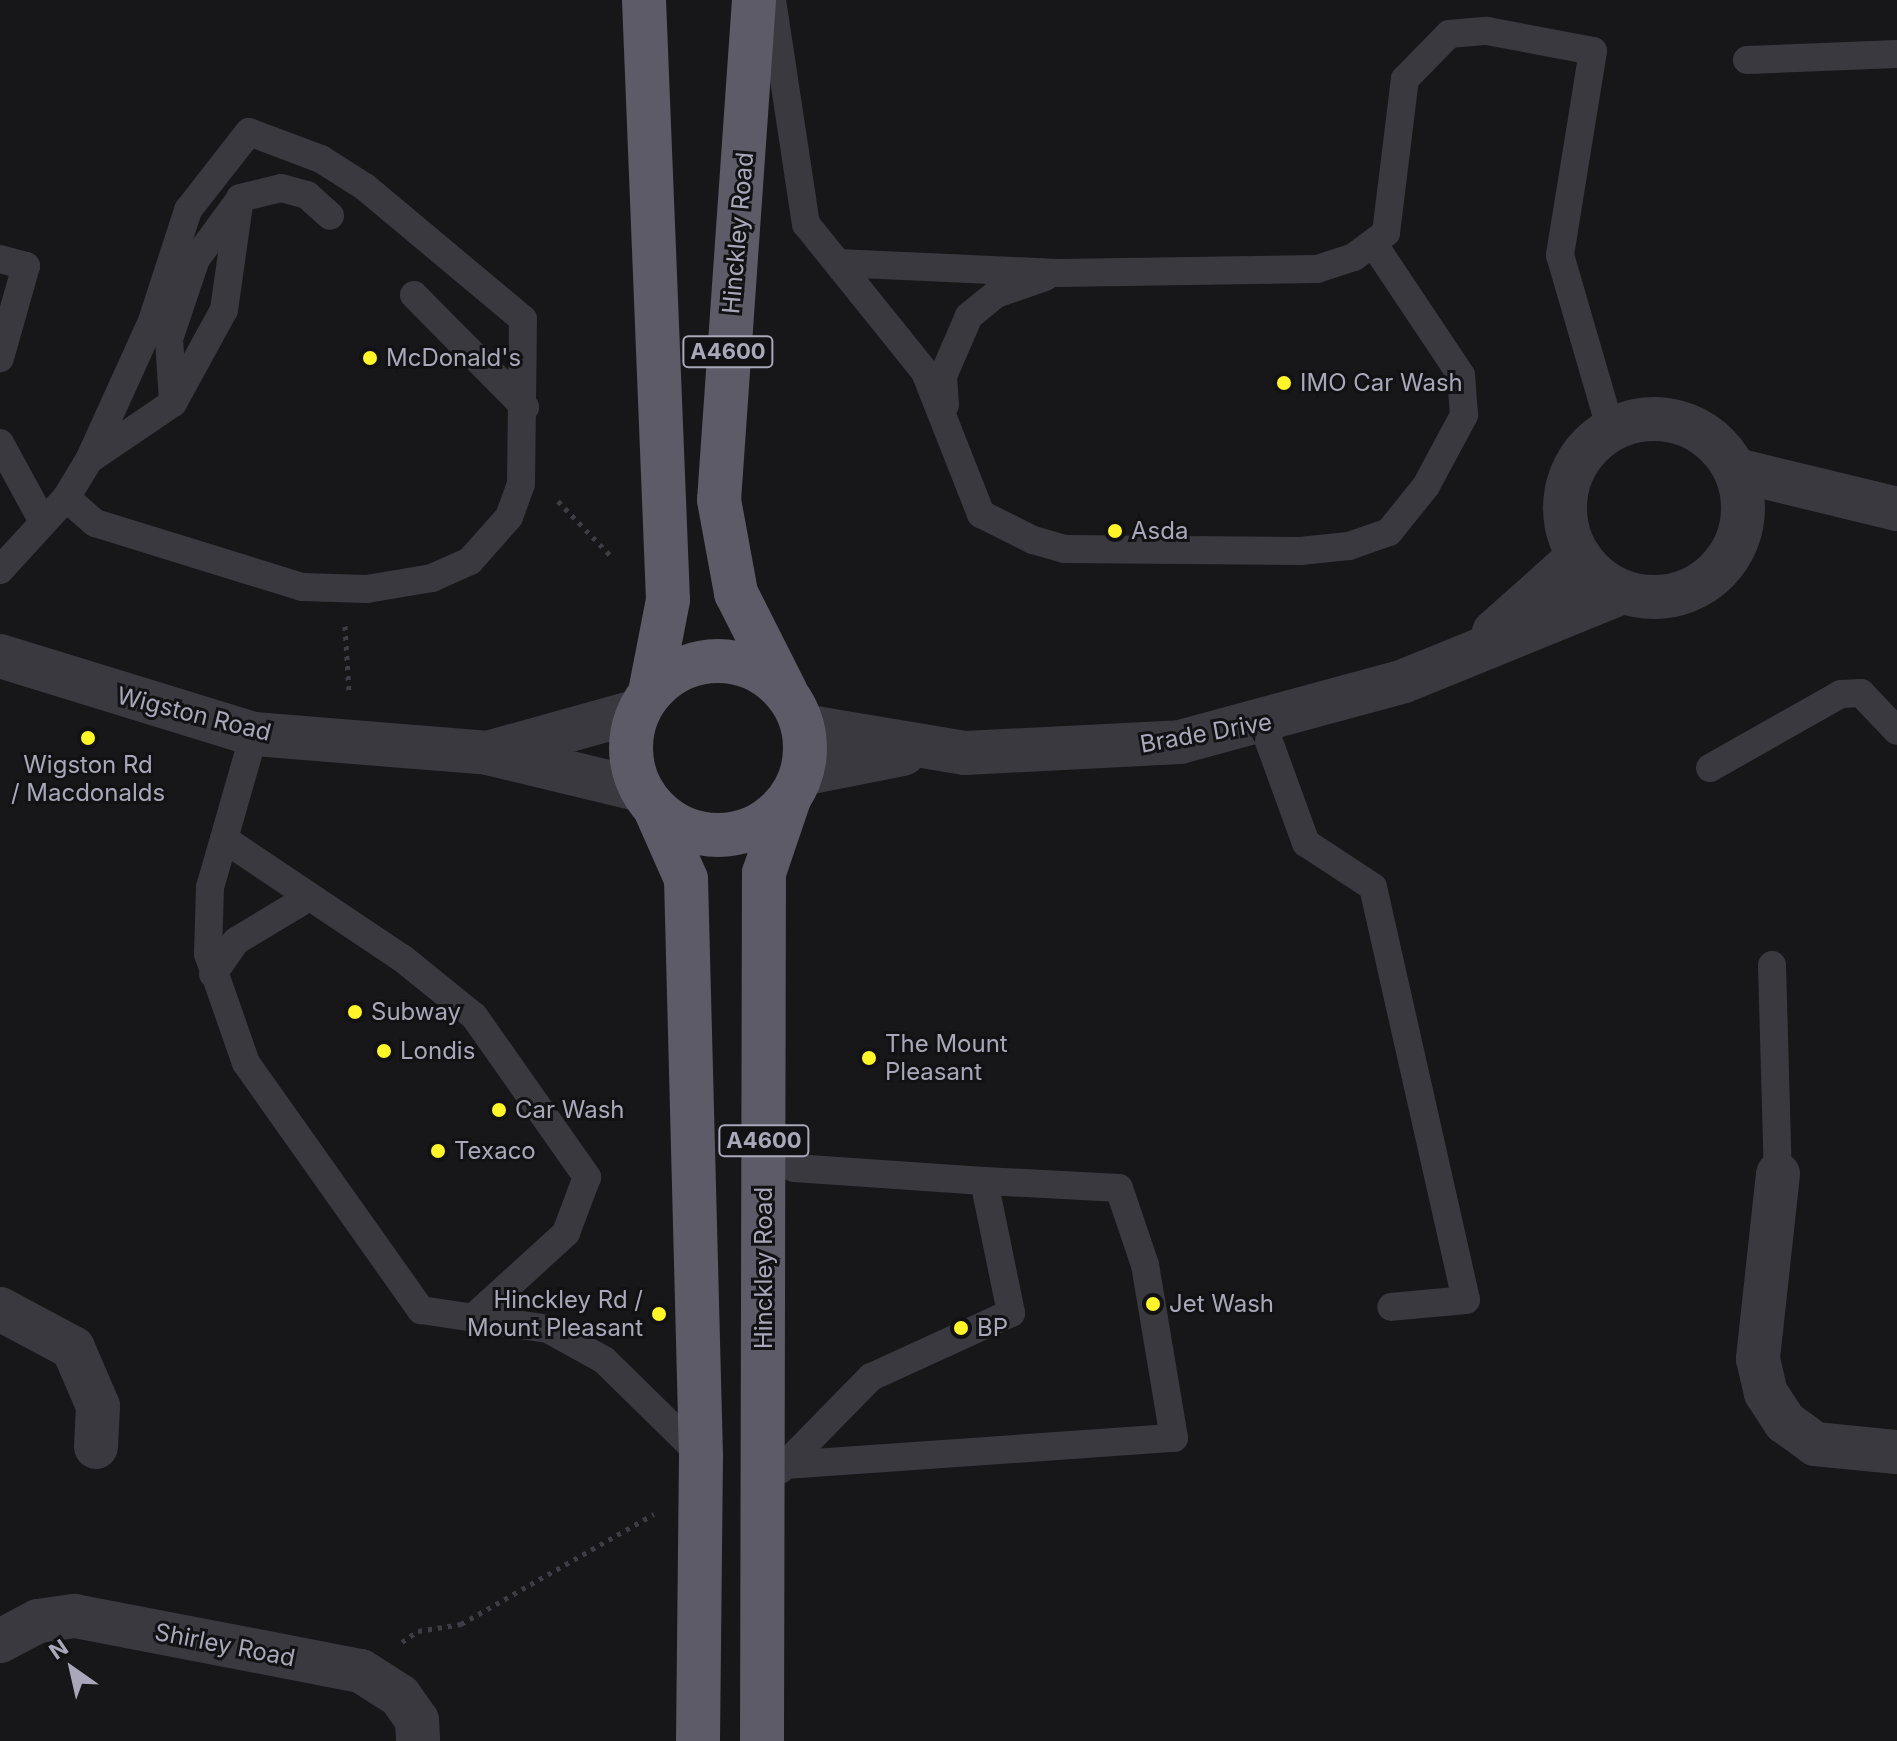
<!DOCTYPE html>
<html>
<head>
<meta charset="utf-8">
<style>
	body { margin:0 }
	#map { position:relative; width:1897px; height:1741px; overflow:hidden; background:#171719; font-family:Inter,sans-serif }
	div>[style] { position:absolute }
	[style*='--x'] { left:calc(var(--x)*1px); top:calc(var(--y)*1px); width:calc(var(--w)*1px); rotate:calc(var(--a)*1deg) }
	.path>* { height:5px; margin-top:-2.5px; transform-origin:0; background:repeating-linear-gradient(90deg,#3d3d46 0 4px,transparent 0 10px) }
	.service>* { height:28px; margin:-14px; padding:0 14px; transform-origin:14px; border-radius:14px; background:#3a3940 }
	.minor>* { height:44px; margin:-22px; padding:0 22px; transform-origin:22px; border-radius:22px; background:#3a3940 }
	.minor>.ring { margin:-22px; padding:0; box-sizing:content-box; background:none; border:44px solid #3a3940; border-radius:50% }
	.tertiary>* { height:44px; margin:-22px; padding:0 22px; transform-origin:22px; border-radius:22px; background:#3a3940 }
	.trunk>* { height:44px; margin:-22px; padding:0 22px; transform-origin:22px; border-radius:22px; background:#5c5b67 }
	.trunk>.ring { margin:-22px; padding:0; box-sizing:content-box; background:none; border:44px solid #5c5b67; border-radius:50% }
	.dots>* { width:22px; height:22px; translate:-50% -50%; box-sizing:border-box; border:4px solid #121214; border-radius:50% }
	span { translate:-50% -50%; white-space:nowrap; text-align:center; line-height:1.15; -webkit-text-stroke:6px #121214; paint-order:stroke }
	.shield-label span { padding:2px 6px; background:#121214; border:2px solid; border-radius:6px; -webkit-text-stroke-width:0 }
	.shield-label { font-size:22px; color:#a8a8ba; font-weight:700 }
	.street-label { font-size:24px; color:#a8a8ba }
	.poi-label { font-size:24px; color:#a8a8ba }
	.left { translate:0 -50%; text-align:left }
	.right { translate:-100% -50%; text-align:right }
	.north { position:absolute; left:32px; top:1629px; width:80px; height:80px; -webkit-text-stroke:6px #121214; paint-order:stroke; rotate:326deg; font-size:22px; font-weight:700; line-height:32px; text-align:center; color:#a8a8ba }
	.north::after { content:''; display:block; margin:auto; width:28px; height:36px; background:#a8a8ba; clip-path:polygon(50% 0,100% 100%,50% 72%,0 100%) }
</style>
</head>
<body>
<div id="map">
	<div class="path">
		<i style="--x:558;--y:501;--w:76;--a:46.1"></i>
		<i style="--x:345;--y:626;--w:65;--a:86.5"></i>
		<i style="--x:402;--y:1642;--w:19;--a:-35"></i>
		<i style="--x:418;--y:1631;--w:44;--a:-9.2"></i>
		<i style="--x:461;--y:1624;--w:222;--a:-29.7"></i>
	</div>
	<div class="service">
		<i style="--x:772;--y:0;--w:227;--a:81.4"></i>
		<i style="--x:806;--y:224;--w:190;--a:51.2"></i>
		<i style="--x:925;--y:372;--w:153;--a:68.5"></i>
		<i style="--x:981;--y:514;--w:58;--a:26.6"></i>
		<i style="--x:1033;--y:540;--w:32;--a:16"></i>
		<i style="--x:1064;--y:549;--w:236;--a:0.5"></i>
		<i style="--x:1300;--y:551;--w:49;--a:-5.8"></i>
		<i style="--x:1349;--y:546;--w:42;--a:-19.3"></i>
		<i style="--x:1389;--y:532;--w:59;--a:-51.2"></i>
		<i style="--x:1426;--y:486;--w:81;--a:-61.8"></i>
		<i style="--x:1464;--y:415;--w:40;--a:-94.3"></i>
		<i style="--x:1461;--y:375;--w:155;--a:-123.7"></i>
		<i style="--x:1747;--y:60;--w:150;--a:-2.3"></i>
		<i style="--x:0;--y:259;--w:27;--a:15"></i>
		<i style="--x:26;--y:266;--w:96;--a:105.8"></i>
		<i style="--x:838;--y:263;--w:220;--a:2.6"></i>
		<i style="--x:1058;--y:273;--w:259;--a:-0.9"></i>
		<i style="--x:1317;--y:269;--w:39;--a:-18"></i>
		<i style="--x:1354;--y:257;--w:40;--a:-37"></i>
		<i style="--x:1386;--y:233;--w:155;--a:-83"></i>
		<i style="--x:1405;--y:79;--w:63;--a:-45.6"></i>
		<i style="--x:1449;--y:34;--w:38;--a:-5"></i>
		<i style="--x:1487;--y:31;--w:108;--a:10.7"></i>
		<i style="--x:1593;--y:51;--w:207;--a:99.2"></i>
		<i style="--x:1560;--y:255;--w:183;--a:73.8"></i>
		<i style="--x:414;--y:295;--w:158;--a:45.3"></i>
		<i style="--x:173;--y:402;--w:63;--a:-93.6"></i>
		<i style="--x:169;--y:339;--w:84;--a:-71.4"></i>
		<i style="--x:196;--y:259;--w:74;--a:-53.7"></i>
		<i style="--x:945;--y:405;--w:29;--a:-94"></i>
		<i style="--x:943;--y:376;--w:65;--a:-66.6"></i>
		<i style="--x:969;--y:316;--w:35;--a:-39"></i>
		<i style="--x:996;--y:294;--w:52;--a:-19.1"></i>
		<i style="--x:0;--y:443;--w:88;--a:61.4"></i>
		<i style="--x:89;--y:460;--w:102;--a:-34.2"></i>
		<i style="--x:173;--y:403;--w:106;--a:-61.3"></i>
		<i style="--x:224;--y:310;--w:113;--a:-81.9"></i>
		<i style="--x:240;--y:198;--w:42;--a:-13.7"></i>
		<i style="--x:281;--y:188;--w:27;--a:15"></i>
		<i style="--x:307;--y:195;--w:31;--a:42"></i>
		<i style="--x:0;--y:570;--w:98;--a:-47.5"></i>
		<i style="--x:66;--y:498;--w:44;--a:-58.8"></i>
		<i style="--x:89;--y:460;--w:153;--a:-65.6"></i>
		<i style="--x:152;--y:321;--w:117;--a:-72"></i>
		<i style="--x:188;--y:210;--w:99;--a:-52"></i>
		<i style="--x:249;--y:132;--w:77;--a:20.6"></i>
		<i style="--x:321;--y:159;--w:52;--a:32.5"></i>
		<i style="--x:365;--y:187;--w:206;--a:39.9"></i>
		<i style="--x:523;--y:319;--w:165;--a:90.7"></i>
		<i style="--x:521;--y:484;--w:35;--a:110"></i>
		<i style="--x:509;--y:517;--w:59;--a:131.6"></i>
		<i style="--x:470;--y:561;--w:42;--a:155.9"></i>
		<i style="--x:432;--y:578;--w:66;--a:170.4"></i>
		<i style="--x:367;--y:589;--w:65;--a:-178.2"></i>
		<i style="--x:302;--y:587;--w:217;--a:-162.8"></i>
		<i style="--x:95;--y:523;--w:38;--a:-139"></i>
		<i style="--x:1263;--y:725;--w:126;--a:70"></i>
		<i style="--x:1306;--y:843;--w:80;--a:33.3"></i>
		<i style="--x:1373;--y:887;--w:423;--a:77.3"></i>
		<i style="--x:1466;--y:1300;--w:75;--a:174.7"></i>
		<i style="--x:254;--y:734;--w:159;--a:106"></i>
		<i style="--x:210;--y:887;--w:67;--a:91.7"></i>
		<i style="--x:208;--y:954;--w:115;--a:70.8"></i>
		<i style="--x:246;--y:1063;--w:303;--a:54.7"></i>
		<i style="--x:421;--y:1310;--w:128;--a:8.5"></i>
		<i style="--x:548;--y:1329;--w:64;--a:29"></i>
		<i style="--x:604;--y:1360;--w:136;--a:44.4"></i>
		<i style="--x:1710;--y:768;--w:150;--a:-29.5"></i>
		<i style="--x:1841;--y:694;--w:20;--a:-3"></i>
		<i style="--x:1861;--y:693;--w:52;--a:46.5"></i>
		<i style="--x:224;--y:839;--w:214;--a:33.8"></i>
		<i style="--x:402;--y:958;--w:92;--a:38.9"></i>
		<i style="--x:474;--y:1016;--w:197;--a:54.9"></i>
		<i style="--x:587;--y:1177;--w:60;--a:110.6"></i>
		<i style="--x:566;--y:1233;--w:123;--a:137.6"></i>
		<i style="--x:1772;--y:965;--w:209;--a:88.4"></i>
		<i style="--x:213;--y:974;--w:40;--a:-55.1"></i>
		<i style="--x:236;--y:941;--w:82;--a:-31"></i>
		<i style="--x:767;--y:1123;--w:52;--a:59"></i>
		<i style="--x:794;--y:1168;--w:190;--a:3.9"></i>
		<i style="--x:984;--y:1181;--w:135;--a:78.4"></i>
		<i style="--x:1011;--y:1313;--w:154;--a:155.4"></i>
		<i style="--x:871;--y:1377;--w:130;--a:134.4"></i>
		<i style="--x:785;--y:1465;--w:390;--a:-4"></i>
		<i style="--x:1174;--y:1438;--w:175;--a:-99.5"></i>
		<i style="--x:1145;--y:1265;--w:81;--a:-108.7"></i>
		<i style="--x:1119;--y:1188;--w:135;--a:-177"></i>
	</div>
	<div class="minor">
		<i class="ring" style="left:1565px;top:419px;width:134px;height:134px"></i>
		<i style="--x:1736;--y:470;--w:166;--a:13.6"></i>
		<i style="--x:1494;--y:632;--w:114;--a:-41.8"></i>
		<i style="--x:803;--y:726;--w:164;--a:9.5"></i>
		<i style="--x:965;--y:753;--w:215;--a:-2.9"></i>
		<i style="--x:1180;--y:742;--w:232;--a:-15.2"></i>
		<i style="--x:1404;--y:681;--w:236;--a:-22.1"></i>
		<i style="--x:802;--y:774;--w:103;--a:-11.2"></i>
		<i style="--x:1778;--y:1174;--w:186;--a:96.2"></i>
		<i style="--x:1758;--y:1359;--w:35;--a:77"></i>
		<i style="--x:1766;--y:1393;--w:35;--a:57"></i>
		<i style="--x:1785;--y:1422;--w:37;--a:36"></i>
		<i style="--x:1815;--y:1444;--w:82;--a:5.6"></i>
		<i style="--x:0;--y:1309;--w:83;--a:28.1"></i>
		<i style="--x:73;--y:1348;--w:63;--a:66.7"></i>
		<i style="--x:98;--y:1406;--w:41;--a:92.8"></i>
		<i style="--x:0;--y:1641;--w:43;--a:-27.8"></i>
		<i style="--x:38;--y:1621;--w:37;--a:-8"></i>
		<i style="--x:75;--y:1616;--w:291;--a:10.9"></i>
		<i style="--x:361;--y:1671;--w:46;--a:32.7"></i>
		<i style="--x:400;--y:1696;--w:29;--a:55"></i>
		<i style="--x:417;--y:1720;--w:21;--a:87"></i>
	</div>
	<div class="tertiary">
		<i style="--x:0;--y:656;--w:266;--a:17.1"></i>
		<i style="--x:254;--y:734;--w:235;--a:4.6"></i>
		<i style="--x:488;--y:753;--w:157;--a:13.6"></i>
		<i style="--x:491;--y:752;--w:153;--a:-15.6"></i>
	</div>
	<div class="trunk">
		<i style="--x:644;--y:0;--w:600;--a:87.71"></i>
		<i style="--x:668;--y:600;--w:95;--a:101"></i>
		<i style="--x:754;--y:0;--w:501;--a:94"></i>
		<i style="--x:719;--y:500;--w:95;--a:79.6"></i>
		<i style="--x:736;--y:593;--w:111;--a:63.2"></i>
		<i class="ring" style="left:631px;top:661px;width:130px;height:130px"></i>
		<i style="--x:656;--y:811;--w:74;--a:66.2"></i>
		<i style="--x:686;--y:879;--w:576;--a:88.51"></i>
		<i style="--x:701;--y:1455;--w:286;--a:90.6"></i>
		<i style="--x:762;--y:1741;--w:868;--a:-89.87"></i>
		<i style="--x:764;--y:873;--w:78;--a:-71.3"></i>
	</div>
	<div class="dots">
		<i style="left:370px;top:358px;background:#fff529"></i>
		<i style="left:1284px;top:383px;background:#fff529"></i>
		<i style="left:1115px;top:531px;background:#fff529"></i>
		<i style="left:88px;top:738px;background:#fff529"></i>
		<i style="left:355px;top:1012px;background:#fff529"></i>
		<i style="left:384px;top:1051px;background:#fff529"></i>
		<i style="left:869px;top:1058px;background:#fff529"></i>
		<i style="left:499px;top:1110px;background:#fff529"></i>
		<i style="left:438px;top:1151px;background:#fff529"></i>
		<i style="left:1153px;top:1304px;background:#fff529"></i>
		<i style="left:659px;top:1314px;background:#fff529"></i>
		<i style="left:961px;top:1328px;background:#fff529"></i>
	</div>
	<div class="shield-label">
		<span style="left:728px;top:352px">A4600</span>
		<span style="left:764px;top:1141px">A4600</span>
	</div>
	<div class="street-label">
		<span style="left:738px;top:233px;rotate:-85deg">Hinckley Road</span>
		<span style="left:194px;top:714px;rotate:14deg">Wigston Road</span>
		<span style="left:1206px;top:733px;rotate:-10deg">Brade Drive</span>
		<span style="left:764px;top:1268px;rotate:-90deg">Hinckley Road</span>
		<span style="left:225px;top:1645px;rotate:11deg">Shirley Road</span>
	</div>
	<div class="poi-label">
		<span class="left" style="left:386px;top:358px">McDonald's</span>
		<span class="left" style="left:1300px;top:383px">IMO Car Wash</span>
		<span class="left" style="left:1131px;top:531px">Asda</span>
		<span style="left:88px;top:779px">Wigston Rd<br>/ Macdonalds</span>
		<span class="left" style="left:371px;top:1012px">Subway</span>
		<span class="left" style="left:885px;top:1058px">The Mount<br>Pleasant</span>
		<span class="left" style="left:400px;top:1051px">Londis</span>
		<span class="left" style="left:515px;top:1110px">Car Wash</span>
		<span class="left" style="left:454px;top:1151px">Texaco</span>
		<span class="right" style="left:643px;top:1314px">Hinckley Rd /<br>Mount Pleasant</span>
		<span class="left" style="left:1169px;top:1304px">Jet Wash</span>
		<span class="left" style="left:977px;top:1328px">BP</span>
	</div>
	<div class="north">N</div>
</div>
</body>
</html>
